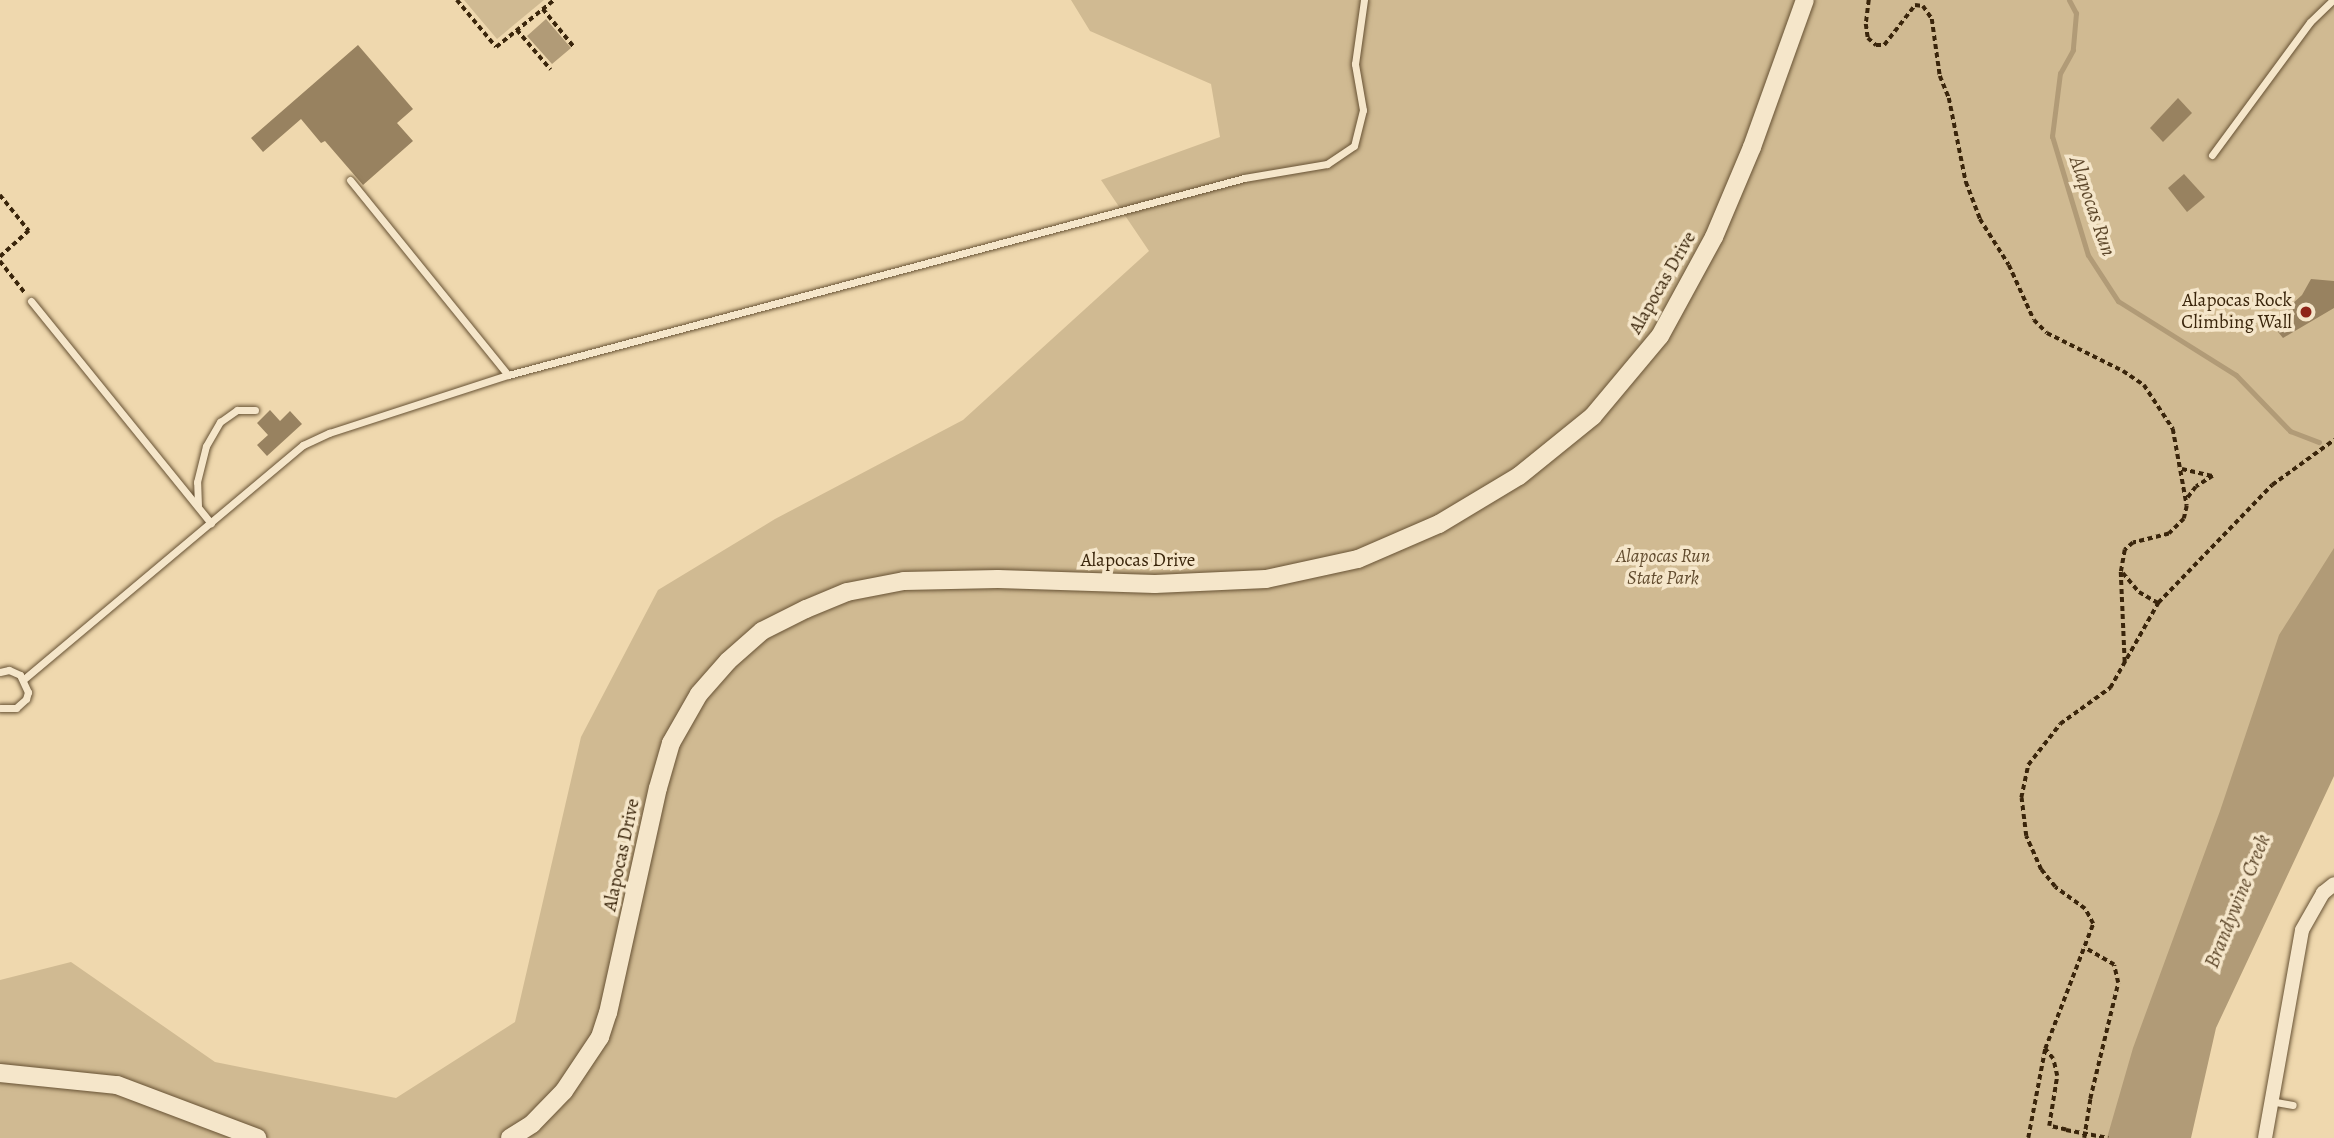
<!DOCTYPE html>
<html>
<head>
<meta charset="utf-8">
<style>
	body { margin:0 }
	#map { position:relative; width:2334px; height:1138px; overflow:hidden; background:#efd8ae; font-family:Alegreya,serif }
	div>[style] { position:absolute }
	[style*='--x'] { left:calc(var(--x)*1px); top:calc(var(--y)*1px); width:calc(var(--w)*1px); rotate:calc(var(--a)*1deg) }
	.green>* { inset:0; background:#d0ba92 }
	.water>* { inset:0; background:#b19b77 }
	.stream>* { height:5px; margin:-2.5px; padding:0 2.5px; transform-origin:2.5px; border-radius:2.5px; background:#b19b77 }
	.building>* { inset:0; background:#988260 }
	.path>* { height:3.5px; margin-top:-1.75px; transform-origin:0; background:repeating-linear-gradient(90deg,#3a250b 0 5px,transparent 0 8.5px) }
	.roads { filter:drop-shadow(0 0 2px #675234) drop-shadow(0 0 2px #675234) }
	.service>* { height:7px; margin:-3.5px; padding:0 3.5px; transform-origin:3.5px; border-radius:3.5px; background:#f5e6ca }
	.minor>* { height:14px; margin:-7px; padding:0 7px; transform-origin:7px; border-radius:7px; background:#f5e6ca }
	.tertiary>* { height:18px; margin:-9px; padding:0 9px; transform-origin:9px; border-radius:9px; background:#f5e6ca }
	.path-bridge>* { height:3.5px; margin-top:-1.75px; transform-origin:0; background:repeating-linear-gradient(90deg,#3a250b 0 5px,transparent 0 8.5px) }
	.dots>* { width:19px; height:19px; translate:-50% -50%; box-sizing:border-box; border:4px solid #f5e6ca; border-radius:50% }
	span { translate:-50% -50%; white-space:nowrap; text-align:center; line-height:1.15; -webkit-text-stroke:7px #f5e6ca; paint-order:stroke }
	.street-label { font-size:19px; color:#3a250b }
	.poi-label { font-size:19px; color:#3a250b }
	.right { translate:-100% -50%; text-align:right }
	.park-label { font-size:19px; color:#604a2d; font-style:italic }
	.water-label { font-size:21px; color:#5e482b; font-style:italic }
</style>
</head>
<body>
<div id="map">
	<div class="green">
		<i style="clip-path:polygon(464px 0,544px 0,497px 39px)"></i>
		<i style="clip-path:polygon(1071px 0,2334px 0,2334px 667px,2144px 1138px,0 1138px,0 980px,71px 962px,215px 1062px,396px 1098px,515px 1022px,581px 737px,658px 590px,775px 519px,963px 420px,1149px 251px,1101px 180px,1220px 137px,1211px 84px,1090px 31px)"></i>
	</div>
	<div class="water">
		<i style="clip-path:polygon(546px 19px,571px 48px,552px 64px,527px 36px)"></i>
		<i style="clip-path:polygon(2334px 548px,2334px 776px,2216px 1028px,2191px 1138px,2107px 1138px,2133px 1048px,2220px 811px,2279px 635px)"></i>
	</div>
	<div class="stream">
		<i style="--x:2069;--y:0;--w:15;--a:62"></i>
		<i style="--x:2076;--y:13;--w:37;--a:95"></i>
		<i style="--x:2073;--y:50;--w:26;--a:119"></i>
		<i style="--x:2060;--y:73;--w:64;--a:97.2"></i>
		<i style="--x:2052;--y:136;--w:124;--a:73.2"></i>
		<i style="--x:2088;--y:255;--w:55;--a:56.9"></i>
		<i style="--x:2118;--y:301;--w:139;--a:32.1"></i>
		<i style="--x:2236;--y:375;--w:78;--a:46"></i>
		<i style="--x:2290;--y:431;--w:31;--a:21"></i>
	</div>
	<div class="building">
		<i style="clip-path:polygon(358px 45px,413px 109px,397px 123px,413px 141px,363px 185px,325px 141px,321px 143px,301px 119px,263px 152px,251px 138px)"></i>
		<i style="clip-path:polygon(2178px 98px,2192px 113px,2163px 142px,2150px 128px)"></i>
		<i style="clip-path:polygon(2184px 174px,2205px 197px,2187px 212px,2168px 188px)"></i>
		<i style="clip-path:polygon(2311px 279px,2334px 281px,2334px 308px,2283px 338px,2274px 327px,2279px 316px,2302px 295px)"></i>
		<i style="clip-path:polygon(270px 410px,280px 421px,290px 411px,302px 424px,267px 456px,257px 445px,268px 435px,257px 423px)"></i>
	</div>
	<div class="path">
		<i style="--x:457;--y:0;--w:61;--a:50.3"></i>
		<i style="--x:496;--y:47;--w:75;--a:-39"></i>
		<i style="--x:1869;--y:0;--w:24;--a:97"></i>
		<i style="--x:1866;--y:24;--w:14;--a:82"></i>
		<i style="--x:1868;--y:38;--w:11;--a:41"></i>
		<i style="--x:1876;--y:45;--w:8;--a:0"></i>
		<i style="--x:1884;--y:45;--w:51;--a:-52.2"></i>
		<i style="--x:1915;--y:5;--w:8;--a:7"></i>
		<i style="--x:1923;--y:6;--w:16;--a:55"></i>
		<i style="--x:1932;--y:19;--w:58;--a:82"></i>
		<i style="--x:1940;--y:76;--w:24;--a:68"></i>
		<i style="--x:1949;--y:98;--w:86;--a:78.6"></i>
		<i style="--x:1966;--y:182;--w:40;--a:69"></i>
		<i style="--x:1980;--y:219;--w:54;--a:57.8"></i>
		<i style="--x:2009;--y:265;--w:60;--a:65.6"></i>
		<i style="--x:2034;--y:320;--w:18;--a:45"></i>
		<i style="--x:2047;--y:333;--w:85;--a:26.6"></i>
		<i style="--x:2123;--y:371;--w:25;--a:34"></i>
		<i style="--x:2144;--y:385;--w:53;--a:56.6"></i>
		<i style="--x:2173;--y:429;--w:78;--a:79.7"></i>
		<i style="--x:2187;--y:506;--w:13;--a:103"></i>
		<i style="--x:2184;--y:519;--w:21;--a:135"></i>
		<i style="--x:2169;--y:534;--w:37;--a:166"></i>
		<i style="--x:2133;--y:543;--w:11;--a:139"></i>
		<i style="--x:2125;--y:550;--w:22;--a:100"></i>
		<i style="--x:2121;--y:572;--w:93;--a:87.5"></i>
		<i style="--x:543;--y:9;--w:49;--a:50.8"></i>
		<i style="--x:517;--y:30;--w:52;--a:49.6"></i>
		<i style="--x:0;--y:195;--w:46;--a:51.1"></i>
		<i style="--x:29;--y:231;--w:39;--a:138"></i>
		<i style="--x:0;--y:261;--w:41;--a:52"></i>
		<i style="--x:2182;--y:469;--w:32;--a:13"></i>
		<i style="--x:2213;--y:476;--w:20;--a:147"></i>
		<i style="--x:2196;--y:487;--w:15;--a:127"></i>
		<i style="--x:2123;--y:573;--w:25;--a:50"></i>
		<i style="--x:2139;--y:592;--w:22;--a:30"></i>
		<i style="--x:2066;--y:1130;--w:17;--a:-167"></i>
		<i style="--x:2049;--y:1126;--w:51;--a:-80.9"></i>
		<i style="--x:2057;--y:1076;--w:17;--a:-103"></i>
		<i style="--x:2053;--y:1059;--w:13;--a:-129"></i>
		<i style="--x:2045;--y:1049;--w:134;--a:-69"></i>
		<i style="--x:2093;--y:924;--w:17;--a:-118"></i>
		<i style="--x:2085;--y:909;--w:37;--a:-144"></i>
		<i style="--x:2055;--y:887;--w:22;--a:-129"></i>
		<i style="--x:2041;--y:870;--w:37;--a:-114"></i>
		<i style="--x:2026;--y:836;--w:38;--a:-97"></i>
		<i style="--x:2021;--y:798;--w:34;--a:-78"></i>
		<i style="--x:2028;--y:765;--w:52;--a:-52"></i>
		<i style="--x:2060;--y:724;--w:62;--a:-35.8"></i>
		<i style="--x:2110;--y:688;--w:98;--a:-60.5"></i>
		<i style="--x:2158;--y:603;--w:164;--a:-46"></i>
		<i style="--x:2272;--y:485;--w:77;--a:-36"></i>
		<i style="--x:2028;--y:1138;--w:91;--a:-79.2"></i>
		<i style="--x:2084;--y:1138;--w:39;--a:-81"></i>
		<i style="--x:2090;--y:1099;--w:119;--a:-76.4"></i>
		<i style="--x:2118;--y:983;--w:18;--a:-103"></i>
		<i style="--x:2114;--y:965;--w:34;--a:-150"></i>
	</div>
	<div class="roads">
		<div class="service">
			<i style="--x:2212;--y:155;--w:165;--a:-53.6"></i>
			<i style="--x:2310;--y:22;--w:32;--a:-44"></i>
			<i style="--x:31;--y:301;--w:286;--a:51"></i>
			<i style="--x:508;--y:375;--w:762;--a:-14.98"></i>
			<i style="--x:1244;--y:178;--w:84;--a:-9.6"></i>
			<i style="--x:1327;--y:164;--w:32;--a:-34"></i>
			<i style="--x:1354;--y:146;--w:37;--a:-76"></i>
			<i style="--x:1363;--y:110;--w:47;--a:-99.9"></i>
			<i style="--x:1355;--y:64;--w:65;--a:-82"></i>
			<i style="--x:198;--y:506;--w:24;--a:-92"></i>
			<i style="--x:197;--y:482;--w:37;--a:-76"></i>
			<i style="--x:206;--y:446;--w:28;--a:-60"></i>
			<i style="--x:220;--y:422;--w:21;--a:-35"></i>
			<i style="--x:237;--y:410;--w:18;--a:0"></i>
			<i style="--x:0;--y:672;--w:9;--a:-13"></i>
			<i style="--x:9;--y:670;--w:12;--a:24"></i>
			<i style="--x:20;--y:675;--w:19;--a:65"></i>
			<i style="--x:28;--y:692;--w:7;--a:106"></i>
			<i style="--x:26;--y:699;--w:13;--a:138"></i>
			<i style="--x:16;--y:708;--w:16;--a:180"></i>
			<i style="--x:24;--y:679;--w:364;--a:-40"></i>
			<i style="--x:303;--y:445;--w:29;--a:-25"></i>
			<i style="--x:329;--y:433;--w:188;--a:-18"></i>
			<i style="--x:508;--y:375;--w:251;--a:-129"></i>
			<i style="--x:2270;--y:1101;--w:23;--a:10"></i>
		</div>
		<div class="minor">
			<i style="--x:2265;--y:1138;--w:211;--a:-79.9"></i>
			<i style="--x:2302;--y:930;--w:43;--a:-60.4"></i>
			<i style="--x:2323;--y:893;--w:14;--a:-39"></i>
		</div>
		<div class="tertiary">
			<i style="--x:0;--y:1073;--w:118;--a:5.9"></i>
			<i style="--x:117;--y:1085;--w:150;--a:20.7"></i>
			<i style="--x:510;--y:1138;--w:26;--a:-32"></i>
			<i style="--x:532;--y:1124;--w:46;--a:-45.9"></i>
			<i style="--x:564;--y:1091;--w:65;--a:-56.3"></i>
			<i style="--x:600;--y:1037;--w:25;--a:-72"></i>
			<i style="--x:608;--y:1013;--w:230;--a:-77.5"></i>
			<i style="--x:658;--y:788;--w:47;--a:-73.9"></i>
			<i style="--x:671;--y:743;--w:56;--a:-60.3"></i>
			<i style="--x:699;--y:694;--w:44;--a:-48.7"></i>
			<i style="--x:728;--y:661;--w:45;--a:-41.4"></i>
			<i style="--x:762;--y:631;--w:49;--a:-26.6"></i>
			<i style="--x:806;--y:609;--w:44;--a:-22.5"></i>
			<i style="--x:847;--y:592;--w:58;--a:-10.9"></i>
			<i style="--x:904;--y:581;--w:94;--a:-1.2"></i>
			<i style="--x:998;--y:579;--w:157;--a:1.8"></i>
			<i style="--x:1155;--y:584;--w:111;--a:-2.6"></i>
			<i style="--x:1266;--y:579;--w:94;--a:-12.3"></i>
			<i style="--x:1358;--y:559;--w:88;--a:-23.4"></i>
			<i style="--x:1439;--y:524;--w:93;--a:-31"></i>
			<i style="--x:1519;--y:476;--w:95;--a:-39"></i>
			<i style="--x:1593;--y:416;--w:104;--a:-50.1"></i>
			<i style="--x:1660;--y:336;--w:113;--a:-61.4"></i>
			<i style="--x:1714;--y:237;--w:98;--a:-67.1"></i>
			<i style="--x:1752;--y:147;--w:156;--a:-70.2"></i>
		</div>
	</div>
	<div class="path-bridge">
		<i style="--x:2066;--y:1130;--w:43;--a:10.8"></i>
	</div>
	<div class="dots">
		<i style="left:2306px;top:312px;background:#8f2418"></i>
	</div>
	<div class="street-label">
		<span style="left:1663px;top:283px;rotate:-60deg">Alapocas Drive</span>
		<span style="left:1138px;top:561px">Alapocas Drive</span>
		<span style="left:622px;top:855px;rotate:-78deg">Alapocas Drive</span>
	</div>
	<div class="poi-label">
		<span class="right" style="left:2292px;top:312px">Alapocas Rock<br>Climbing Wall</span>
	</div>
	<div class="park-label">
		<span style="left:1663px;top:568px">Alapocas Run<br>State Park</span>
	</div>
	<div class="water-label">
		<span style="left:2093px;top:206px;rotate:71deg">Alapocas Run</span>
		<span style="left:2237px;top:901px;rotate:-68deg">Brandywine Creek</span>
	</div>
</div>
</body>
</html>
